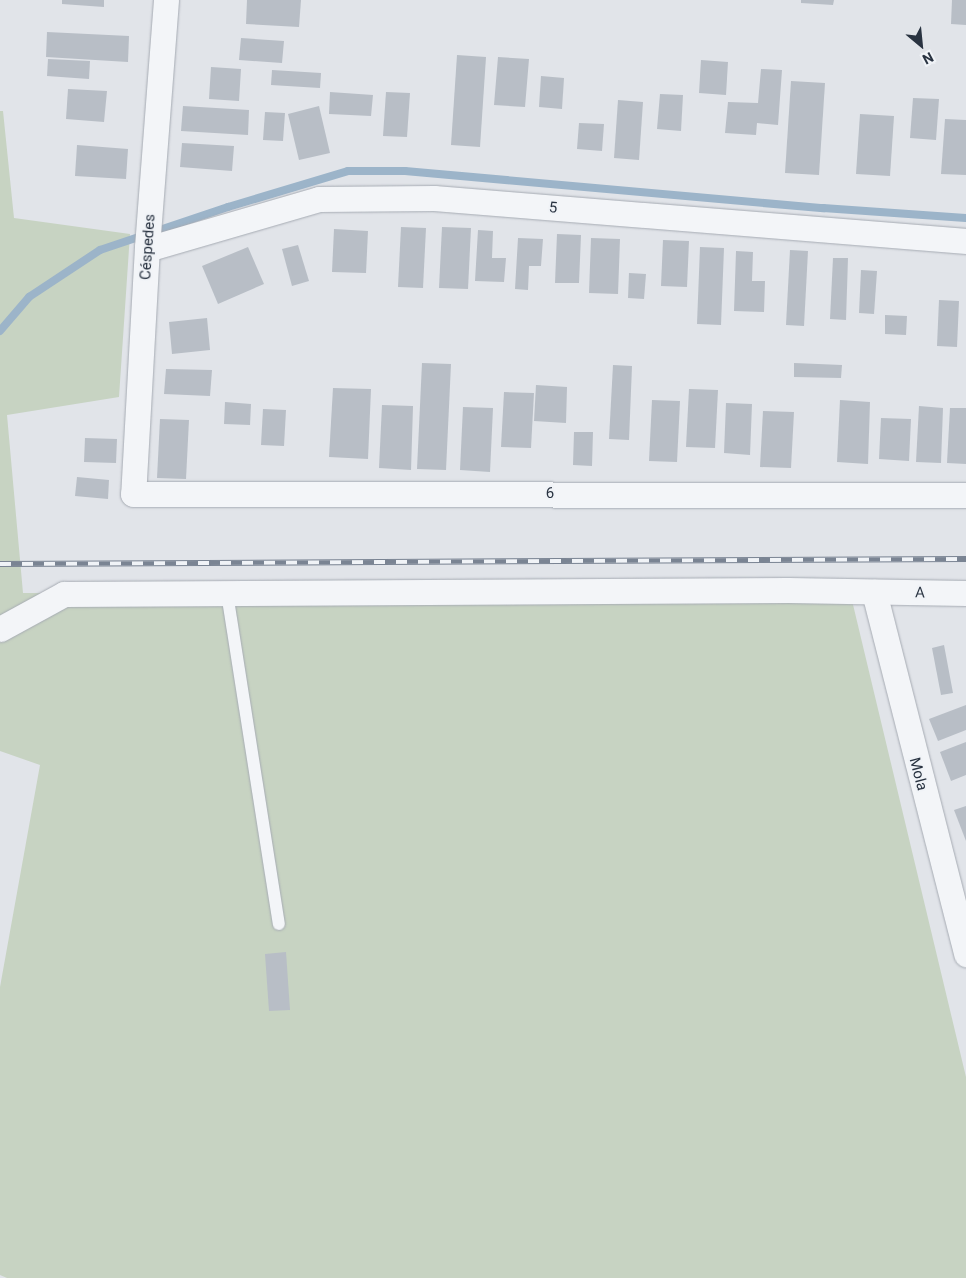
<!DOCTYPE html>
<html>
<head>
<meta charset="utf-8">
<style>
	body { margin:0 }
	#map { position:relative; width:966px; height:1278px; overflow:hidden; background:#e1e4e9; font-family:Roboto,sans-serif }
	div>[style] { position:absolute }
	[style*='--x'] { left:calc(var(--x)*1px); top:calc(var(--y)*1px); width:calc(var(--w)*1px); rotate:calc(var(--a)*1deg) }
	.green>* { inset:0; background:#c7d3c2 }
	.stream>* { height:8px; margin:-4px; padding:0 4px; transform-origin:4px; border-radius:4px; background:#9cb4c9 }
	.building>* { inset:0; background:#b8bec6 }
	.roads { filter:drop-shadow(0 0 1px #a6abb3) drop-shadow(0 0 1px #a6abb3) }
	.service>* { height:12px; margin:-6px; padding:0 6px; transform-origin:6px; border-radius:6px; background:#f3f5f8 }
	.minor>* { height:25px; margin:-12.5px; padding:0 12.5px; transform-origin:12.5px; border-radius:12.5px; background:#f3f5f8 }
	.rail>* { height:5.5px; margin-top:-2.75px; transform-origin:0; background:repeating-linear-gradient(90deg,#f0f3f7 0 11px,#7a8493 0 22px); box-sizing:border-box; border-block:1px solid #7a8493 }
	span { translate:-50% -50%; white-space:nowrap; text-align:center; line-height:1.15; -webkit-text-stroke:4px #f0f3f7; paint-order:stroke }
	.street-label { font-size:15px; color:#293341 }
	.north { position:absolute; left:896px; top:20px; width:50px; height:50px; -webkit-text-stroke:4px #f0f3f7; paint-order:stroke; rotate:152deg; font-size:14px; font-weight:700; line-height:20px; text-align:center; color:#293341 }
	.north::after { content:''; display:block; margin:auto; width:18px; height:22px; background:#293341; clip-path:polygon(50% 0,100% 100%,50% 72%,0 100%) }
</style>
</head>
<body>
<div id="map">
	<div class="green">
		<i style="clip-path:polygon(0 111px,3px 111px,14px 218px,130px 234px,119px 397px,7px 415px,23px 593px,850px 592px,966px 1077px,966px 1278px,7px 1278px,0 1275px,0 987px,40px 765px,0 751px)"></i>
	</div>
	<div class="stream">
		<i style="--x:0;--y:331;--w:45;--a:-49.5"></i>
		<i style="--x:29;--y:297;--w:85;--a:-33.5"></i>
		<i style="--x:100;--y:250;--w:135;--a:-18.6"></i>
		<i style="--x:228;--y:207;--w:125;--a:-16.7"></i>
		<i style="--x:348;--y:171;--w:57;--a:0"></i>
		<i style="--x:405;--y:171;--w:420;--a:5.1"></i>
		<i style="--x:823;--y:208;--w:143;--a:4"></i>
	</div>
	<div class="building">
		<i style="clip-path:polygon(62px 0,104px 0,104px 7px,62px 4px)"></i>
		<i style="clip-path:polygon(247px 0,301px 0,299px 27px,246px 24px)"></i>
		<i style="clip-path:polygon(801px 0,834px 0,833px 5px,801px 3px)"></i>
		<i style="clip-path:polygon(952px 0,966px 0,966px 25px,951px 24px)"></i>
		<i style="clip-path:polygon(47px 32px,129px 36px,128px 62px,46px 57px)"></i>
		<i style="clip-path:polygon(241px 38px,284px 41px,282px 63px,239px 60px)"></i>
		<i style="clip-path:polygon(457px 55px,486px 57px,480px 147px,451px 145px)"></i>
		<i style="clip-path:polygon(498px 57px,529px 59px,525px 107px,494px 105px)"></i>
		<i style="clip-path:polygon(48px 59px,90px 61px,89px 79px,47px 76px)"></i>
		<i style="clip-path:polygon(701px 60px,728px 62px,726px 95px,699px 93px)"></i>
		<i style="clip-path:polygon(211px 67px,241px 69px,239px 101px,209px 99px)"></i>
		<i style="clip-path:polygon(761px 69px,782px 70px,778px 125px,757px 123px,756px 135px,725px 133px,728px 102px,758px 103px)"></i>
		<i style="clip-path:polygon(272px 70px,321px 73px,320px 88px,271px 85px)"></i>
		<i style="clip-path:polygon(541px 76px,564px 78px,562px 109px,539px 107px)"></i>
		<i style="clip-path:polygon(791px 81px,825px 83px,819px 175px,785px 173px)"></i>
		<i style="clip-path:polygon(68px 89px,107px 91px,104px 122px,66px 119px)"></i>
		<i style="clip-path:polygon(330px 92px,373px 95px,371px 116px,329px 114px)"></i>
		<i style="clip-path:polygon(386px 92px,410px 93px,407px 137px,383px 136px)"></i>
		<i style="clip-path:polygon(660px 94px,683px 95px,681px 131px,657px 129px)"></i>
		<i style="clip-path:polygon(913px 98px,939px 99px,936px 140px,910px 138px)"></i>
		<i style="clip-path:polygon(618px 100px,643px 102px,639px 160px,614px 158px)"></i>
		<i style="clip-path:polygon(183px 106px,249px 110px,248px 135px,181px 131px)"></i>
		<i style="clip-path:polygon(319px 106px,330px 153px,299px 160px,288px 114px)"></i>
		<i style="clip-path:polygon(265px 112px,285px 113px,283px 141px,263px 140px)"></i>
		<i style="clip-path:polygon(860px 114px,894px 116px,890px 176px,856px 174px)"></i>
		<i style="clip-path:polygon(945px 119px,966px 120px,966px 175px,941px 174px)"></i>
		<i style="clip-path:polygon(579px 123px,604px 124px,602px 151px,577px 149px)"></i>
		<i style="clip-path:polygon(182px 143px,234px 146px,232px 171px,180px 167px)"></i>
		<i style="clip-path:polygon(77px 145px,128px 149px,126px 179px,75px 176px)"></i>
		<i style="clip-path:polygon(401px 227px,426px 228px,423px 288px,398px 287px)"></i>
		<i style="clip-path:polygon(442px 227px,471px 228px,468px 289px,439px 288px)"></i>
		<i style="clip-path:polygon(334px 229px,368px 231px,366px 273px,332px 272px)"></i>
		<i style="clip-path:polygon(478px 230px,493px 231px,492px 258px,506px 258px,504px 282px,475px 281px)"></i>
		<i style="clip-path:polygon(557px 234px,581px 235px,579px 283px,555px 283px)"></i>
		<i style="clip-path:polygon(518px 238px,543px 239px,541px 266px,529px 266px,528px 290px,515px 289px)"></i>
		<i style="clip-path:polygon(591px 238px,620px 239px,618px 294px,589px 293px)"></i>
		<i style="clip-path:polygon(663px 240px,689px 241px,687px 287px,661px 286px)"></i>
		<i style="clip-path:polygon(298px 245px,309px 281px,292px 286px,282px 249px)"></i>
		<i style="clip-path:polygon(248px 247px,264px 284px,218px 304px,202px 266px)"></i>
		<i style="clip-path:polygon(700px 247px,724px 248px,721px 325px,697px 324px)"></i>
		<i style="clip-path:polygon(790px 250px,808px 251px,804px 326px,786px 325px)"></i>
		<i style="clip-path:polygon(736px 251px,753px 252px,752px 281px,765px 281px,764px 312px,734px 311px)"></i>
		<i style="clip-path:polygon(833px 258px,848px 258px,846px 320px,830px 319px)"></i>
		<i style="clip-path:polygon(861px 270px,877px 271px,874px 314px,859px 313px)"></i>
		<i style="clip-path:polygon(629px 273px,646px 274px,644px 299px,628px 298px)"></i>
		<i style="clip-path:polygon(939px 300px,959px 301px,957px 347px,937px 346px)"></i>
		<i style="clip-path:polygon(885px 315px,907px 316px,906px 335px,885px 334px)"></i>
		<i style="clip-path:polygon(207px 318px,210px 350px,172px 354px,169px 322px)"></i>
		<i style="clip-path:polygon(422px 363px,451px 364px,446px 470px,417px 469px)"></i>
		<i style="clip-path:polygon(794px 363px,842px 365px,841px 378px,794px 377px)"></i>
		<i style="clip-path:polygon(613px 365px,632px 366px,629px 440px,609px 439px)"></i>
		<i style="clip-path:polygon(166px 369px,212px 370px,210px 396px,164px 394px)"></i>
		<i style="clip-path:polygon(536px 385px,567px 387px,566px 423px,534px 421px)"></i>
		<i style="clip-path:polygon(333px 388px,371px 389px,368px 459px,329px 457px)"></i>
		<i style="clip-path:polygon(689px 389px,718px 390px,715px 448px,686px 447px)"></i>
		<i style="clip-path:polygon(504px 392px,534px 393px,531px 448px,501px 447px)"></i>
		<i style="clip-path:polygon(652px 400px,680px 401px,677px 462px,649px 461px)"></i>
		<i style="clip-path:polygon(840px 400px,870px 402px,868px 464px,837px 462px)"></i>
		<i style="clip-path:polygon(225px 402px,251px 404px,250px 425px,224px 424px)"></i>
		<i style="clip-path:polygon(726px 403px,752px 404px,750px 455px,724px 453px)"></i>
		<i style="clip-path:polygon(382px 405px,413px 406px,411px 470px,379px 468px)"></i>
		<i style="clip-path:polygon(919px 406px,943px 408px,941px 463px,916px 462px)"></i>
		<i style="clip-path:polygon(463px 407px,493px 408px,490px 472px,460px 470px)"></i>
		<i style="clip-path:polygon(950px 408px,966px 408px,966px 464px,947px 463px)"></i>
		<i style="clip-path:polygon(263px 409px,286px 410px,284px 446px,261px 445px)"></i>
		<i style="clip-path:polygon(763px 411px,794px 412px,791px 468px,760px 467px)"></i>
		<i style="clip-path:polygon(881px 418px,911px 419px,909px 461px,879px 459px)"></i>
		<i style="clip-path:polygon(160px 419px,189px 420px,186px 479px,157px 478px)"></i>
		<i style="clip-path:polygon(574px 432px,593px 432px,592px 466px,573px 465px)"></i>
		<i style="clip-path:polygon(85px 438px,117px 439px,116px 463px,84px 462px)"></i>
		<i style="clip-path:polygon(77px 477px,109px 480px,108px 499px,75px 496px)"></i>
		<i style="clip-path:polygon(944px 645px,953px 693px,941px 695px,932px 648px)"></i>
		<i style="clip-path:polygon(966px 705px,966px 730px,938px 741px,929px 719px)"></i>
		<i style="clip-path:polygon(966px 742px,966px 775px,951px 781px,940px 752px)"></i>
		<i style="clip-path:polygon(966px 806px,966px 841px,954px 810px)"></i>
		<i style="clip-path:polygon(286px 952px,290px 1010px,269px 1011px,265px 954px)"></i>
	</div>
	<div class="roads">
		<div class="service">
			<i style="--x:227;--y:593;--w:335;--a:81.1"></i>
		</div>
		<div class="minor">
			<i style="--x:166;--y:0;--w:248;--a:94.4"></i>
			<i style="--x:147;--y:247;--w:247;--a:93.2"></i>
			<i style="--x:133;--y:494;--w:833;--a:0.07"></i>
			<i style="--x:147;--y:249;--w:179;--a:-16.2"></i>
			<i style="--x:319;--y:199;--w:115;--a:-0.5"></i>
			<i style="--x:434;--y:198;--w:534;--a:4.62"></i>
			<i style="--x:874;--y:592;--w:374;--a:75.7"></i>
			<i style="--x:0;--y:629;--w:73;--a:-28.7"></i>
			<i style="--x:64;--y:594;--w:724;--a:-0.32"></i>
			<i style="--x:788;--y:590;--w:178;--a:1"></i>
		</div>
	</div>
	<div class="rail">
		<i style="--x:0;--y:564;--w:966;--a:-0.3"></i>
	</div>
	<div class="street-label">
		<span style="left:553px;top:208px;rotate:5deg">5</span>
		<span style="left:148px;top:247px;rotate:-86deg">Céspedes</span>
		<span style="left:550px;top:494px">6</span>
		<span style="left:920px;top:593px;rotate:1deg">A</span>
		<span style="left:918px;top:774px;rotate:75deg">Mola</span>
	</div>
	<div class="north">N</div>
</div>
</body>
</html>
